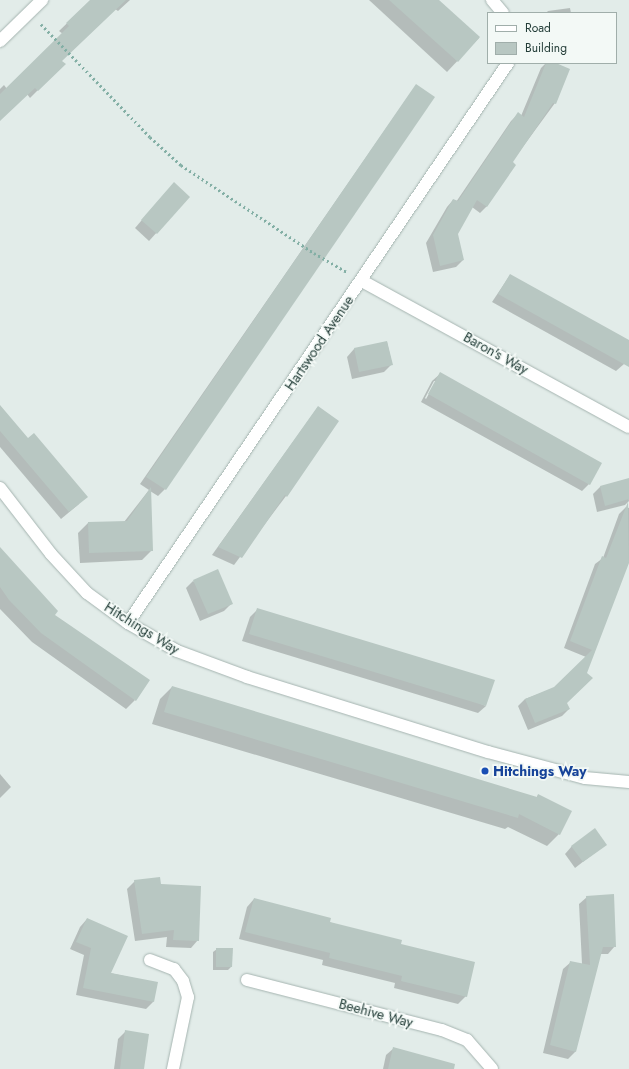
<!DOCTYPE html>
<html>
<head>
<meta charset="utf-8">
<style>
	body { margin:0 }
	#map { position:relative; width:629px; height:1069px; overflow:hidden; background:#e2ece9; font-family:Jost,sans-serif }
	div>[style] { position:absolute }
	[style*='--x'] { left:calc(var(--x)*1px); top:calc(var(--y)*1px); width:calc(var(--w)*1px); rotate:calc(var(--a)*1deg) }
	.shadow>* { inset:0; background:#0003 }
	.building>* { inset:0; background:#b8c7c2 }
	.path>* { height:2.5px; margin-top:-1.25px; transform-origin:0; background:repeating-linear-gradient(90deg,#83afa5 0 2px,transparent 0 5px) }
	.roads { filter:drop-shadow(0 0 1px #a5b4b0) drop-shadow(0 0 1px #a5b4b0) }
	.minor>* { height:12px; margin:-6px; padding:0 6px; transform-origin:6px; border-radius:6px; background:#fff }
	.dots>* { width:11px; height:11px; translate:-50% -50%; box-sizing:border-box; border:2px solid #f3f9f6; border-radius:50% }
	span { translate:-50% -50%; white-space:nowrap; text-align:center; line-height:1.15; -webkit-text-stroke:3.5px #f3f9f6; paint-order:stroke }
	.street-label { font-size:14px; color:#233d38 }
	.transit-label { font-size:14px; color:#164399; font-weight:700 }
	.left { translate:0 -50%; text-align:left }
	.legend { position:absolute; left:487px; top:12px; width:130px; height:52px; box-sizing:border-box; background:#f3f9f6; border:1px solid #a0aeaa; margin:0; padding:5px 7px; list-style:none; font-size:12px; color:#233d38 }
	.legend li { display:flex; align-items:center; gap:8px; height:20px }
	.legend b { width:20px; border:1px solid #a0aeaa }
</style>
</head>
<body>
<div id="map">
	<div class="shadow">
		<i style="clip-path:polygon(91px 0,130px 0,118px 11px,115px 9px,61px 61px,64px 64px,30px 98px,27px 94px,0 120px,0 89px,4px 85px,7px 89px,63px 34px,59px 31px)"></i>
		<i style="clip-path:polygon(369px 0,438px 0,479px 38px,447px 72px)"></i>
		<i style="clip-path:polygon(570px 8px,571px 13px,546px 13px,548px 11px)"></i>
		<i style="clip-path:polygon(546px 63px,553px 63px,555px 103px,511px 163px,487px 206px,480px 213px,472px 207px,457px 234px,463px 260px,456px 267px,433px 272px,426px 243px,447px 207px,453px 200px,456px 202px,511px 121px,518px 114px,521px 116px,541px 68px)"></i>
		<i style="clip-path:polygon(416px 85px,165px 489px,158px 496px,150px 491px,152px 550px,142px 560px,80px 563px,78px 533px,88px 523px,124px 522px,149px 490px,140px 484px)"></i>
		<i style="clip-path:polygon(167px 191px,189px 197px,149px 241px,135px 228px)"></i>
		<i style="clip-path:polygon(510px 275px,629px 341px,629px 355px,624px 364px,616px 371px,492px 302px)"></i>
		<i style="clip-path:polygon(387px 342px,392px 364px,384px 372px,352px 379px,347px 357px,354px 349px)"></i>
		<i style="clip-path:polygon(evenodd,440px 374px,589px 484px,582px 491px,421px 402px,432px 381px,440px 374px,434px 381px,436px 381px,426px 399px,425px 398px,434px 381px)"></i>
		<i style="clip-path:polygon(0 406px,79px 504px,61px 519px,0 447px)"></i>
		<i style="clip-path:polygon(318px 407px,286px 496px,234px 565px,212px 555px)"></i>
		<i style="clip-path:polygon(627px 480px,629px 501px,625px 505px,597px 512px,593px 494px,600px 487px)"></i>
		<i style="clip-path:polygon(626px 507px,629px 508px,629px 560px,586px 673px,566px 703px,569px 709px,562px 716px,528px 730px,518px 706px,525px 699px,555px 688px,586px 657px,564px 648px,595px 564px,603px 558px,619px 514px)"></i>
		<i style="clip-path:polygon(0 549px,53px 615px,135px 700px,126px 709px,32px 642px,0 609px)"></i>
		<i style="clip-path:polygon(193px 581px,231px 604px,224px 611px,200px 621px,186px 588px)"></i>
		<i style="clip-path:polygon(257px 610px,486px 706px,478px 713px,242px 641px,250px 617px)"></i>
		<i style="clip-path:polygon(172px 687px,536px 798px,538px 795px,559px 834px,547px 846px,508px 827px,505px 829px,152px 724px,160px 699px)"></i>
		<i style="clip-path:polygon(0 774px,11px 787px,0 798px)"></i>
		<i style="clip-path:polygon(606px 844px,575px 868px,565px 854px,572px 846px)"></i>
		<i style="clip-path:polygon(135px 881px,160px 885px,198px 940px,191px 948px,166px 947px,167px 937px,135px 941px,127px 889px)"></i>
		<i style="clip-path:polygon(587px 897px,615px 946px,608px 954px,600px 954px,575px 1052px,568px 1059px,543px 1053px,563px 969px,571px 962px,582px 964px,579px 904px)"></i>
		<i style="clip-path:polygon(254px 899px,400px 944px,466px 996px,458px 1004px,394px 988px,395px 983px,322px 965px,323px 960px,239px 939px,247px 907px)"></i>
		<i style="clip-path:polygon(87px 919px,110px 973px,157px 983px,153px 1002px,146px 1009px,76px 995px,84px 955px,70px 949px,80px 927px)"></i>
		<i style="clip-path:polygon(217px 949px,231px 967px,228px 970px,213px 970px,213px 952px)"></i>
		<i style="clip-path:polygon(126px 1031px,143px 1069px,114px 1069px,118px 1039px)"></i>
		<i style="clip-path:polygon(394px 1048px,423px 1069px,383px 1069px,386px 1055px)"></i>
	</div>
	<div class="building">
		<i style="clip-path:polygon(90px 0,126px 0,62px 61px,66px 64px,38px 91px,35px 88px,0 121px,0 94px,69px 26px,66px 23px)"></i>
		<i style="clip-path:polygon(389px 0,439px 0,480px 37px,458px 62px)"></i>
		<i style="clip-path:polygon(546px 63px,556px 63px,570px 69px,556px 104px,553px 103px,513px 162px,516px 165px,487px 207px,477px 200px,458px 234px,464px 260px,440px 266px,433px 235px,453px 199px,458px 201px,518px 112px,524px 117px)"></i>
		<i style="clip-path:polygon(416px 84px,435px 97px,166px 490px,146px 477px)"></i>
		<i style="clip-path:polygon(174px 182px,190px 197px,157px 234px,141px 220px)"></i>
		<i style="clip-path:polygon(510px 274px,629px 340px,629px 367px,498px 294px)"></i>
		<i style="clip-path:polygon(387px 341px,393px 365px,359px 372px,354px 348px)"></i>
		<i style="clip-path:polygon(440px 372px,602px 463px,590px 485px,428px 394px)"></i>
		<i style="clip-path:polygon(0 405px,28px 438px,34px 433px,88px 497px,69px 512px,0 431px)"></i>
		<i style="clip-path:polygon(318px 406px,339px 421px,287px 497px,285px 495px,242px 558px,218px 547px)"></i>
		<i style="clip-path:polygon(629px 478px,629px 499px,605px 506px,600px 486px)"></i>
		<i style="clip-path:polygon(151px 487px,153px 551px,89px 553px,88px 522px,127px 521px)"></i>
		<i style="clip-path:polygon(628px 502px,629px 563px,587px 673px,593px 678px,567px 703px,570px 709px,535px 723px,525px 699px,554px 687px,592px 650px,570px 641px,602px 556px,606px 558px)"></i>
		<i style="clip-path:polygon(0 547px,58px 611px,55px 615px,150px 680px,136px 701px,41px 633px,9px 600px,0 587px)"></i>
		<i style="clip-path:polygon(218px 569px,233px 604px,208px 614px,193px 580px)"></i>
		<i style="clip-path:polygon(257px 608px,495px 680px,486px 706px,249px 634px)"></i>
		<i style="clip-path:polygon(172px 686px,537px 797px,538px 794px,572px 811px,560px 835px,519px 814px,518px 818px,164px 712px)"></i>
		<i style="clip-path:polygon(595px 828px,607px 845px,583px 862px,571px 846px)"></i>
		<i style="clip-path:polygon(160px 877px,161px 884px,201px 886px,199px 941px,173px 940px,174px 930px,142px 934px,134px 880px)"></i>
		<i style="clip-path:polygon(614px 894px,616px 947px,603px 947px,576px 1052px,550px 1045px,570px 961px,590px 965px,586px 896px)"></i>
		<i style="clip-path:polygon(254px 898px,331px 918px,330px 922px,402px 940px,401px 944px,475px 962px,467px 997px,401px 981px,402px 976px,329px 958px,330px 953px,245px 932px)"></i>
		<i style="clip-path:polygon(87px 918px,128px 936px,111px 973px,158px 982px,154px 1002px,83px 988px,91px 948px,76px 942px)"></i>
		<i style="clip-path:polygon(216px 948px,233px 948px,232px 967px,216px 967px)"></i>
		<i style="clip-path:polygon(125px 1030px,149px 1034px,144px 1069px,120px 1069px)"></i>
		<i style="clip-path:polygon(393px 1047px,455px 1064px,454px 1069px,388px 1069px)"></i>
	</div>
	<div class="path">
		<i style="--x:41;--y:24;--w:157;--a:46"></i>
		<i style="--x:150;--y:137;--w:42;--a:42.1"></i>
		<i style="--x:181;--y:165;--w:159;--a:33.5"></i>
		<i style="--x:314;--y:253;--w:38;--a:30"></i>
	</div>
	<div class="roads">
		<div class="minor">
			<i style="--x:492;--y:0;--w:17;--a:50"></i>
			<i style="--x:0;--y:41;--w:59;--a:-44.3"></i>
			<i style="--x:362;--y:281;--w:304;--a:28.7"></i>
			<i style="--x:0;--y:488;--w:83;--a:52.3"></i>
			<i style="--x:51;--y:554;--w:53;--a:47.3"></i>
			<i style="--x:87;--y:593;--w:51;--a:36.2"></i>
			<i style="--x:128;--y:623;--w:56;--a:29.7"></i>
			<i style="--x:177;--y:651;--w:75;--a:20.4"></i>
			<i style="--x:247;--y:677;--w:252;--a:17.3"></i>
			<i style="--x:488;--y:752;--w:100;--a:15"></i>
			<i style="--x:585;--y:778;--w:44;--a:5.2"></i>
			<i style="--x:128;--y:623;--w:677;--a:-55.84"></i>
			<i style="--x:150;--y:960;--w:26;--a:21"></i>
			<i style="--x:174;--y:969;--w:15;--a:53"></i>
			<i style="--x:183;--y:981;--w:17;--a:73"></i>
			<i style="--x:188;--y:997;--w:74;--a:101.8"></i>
			<i style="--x:247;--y:980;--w:201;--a:14.4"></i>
			<i style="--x:442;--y:1030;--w:27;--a:22"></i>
			<i style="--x:467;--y:1040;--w:38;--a:49"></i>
		</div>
	</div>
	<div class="dots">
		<i style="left:485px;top:771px;background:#1a4fb4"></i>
	</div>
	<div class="street-label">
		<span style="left:319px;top:343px;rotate:-56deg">Hartswood Avenue</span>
		<span style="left:496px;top:353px;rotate:29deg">Baron's Way</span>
		<span style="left:142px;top:628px;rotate:32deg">Hitchings Way</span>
		<span style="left:376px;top:1013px;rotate:15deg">Beehive Way</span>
	</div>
	<div class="transit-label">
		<span class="left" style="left:493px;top:771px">Hitchings Way</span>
	</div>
	<ul class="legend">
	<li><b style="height:5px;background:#fff"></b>Road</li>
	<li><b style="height:11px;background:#b8c7c2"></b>Building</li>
	</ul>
</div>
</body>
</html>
